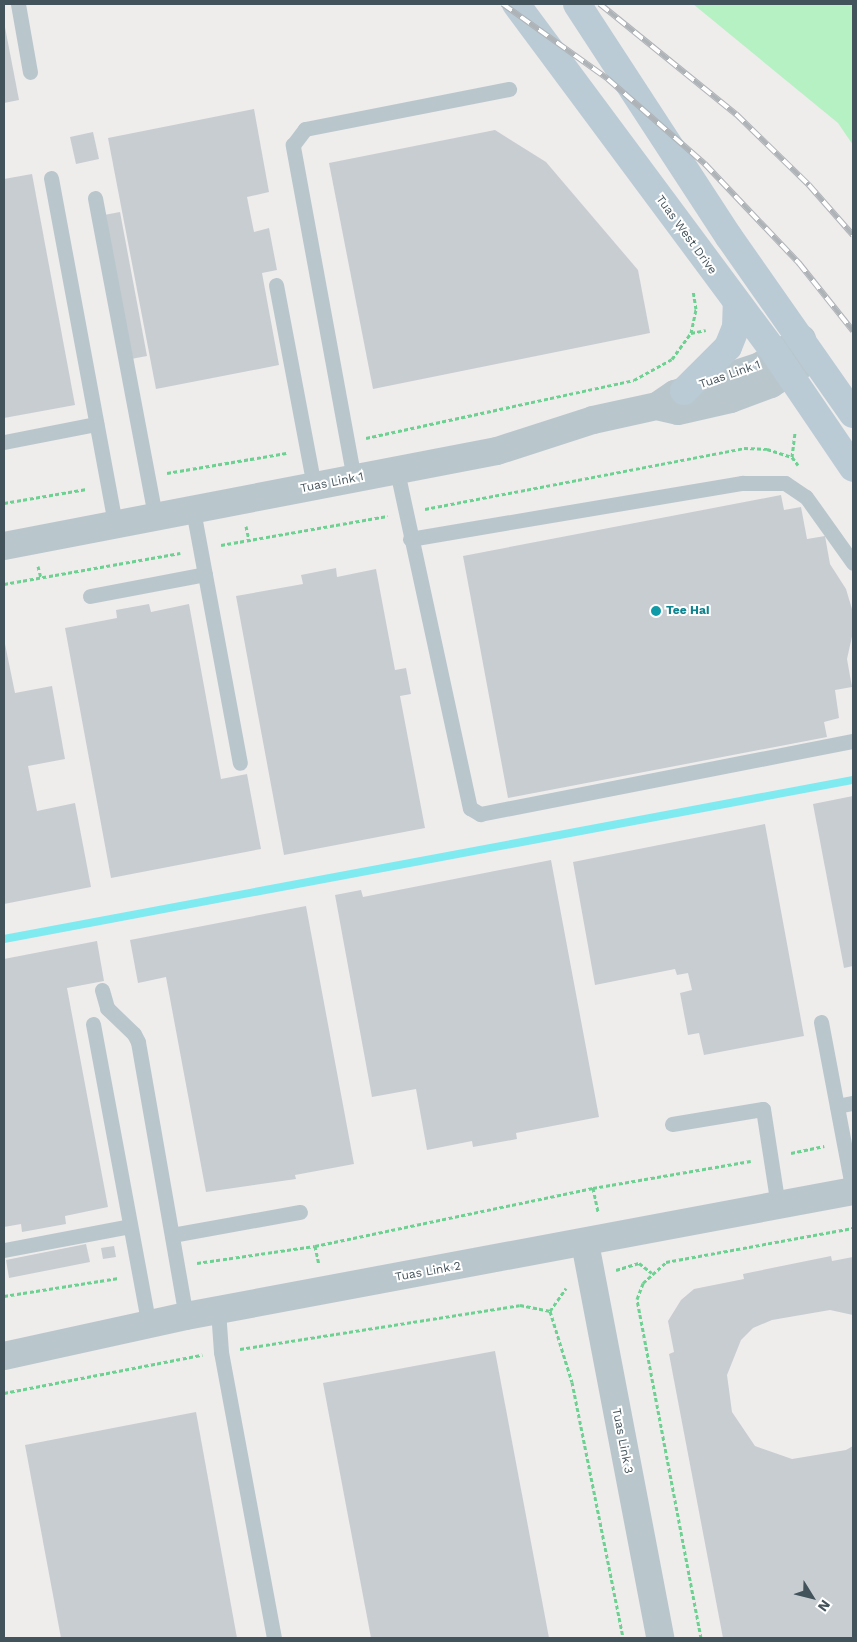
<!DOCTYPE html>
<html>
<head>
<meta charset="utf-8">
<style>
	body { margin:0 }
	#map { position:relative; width:857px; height:1642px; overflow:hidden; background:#efecec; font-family:"Work Sans",sans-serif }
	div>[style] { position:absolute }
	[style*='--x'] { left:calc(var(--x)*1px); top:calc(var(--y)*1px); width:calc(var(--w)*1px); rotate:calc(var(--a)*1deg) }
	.green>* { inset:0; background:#b6f1c4 }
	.stream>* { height:8px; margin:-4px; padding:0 4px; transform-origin:4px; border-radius:4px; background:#80eaf1 }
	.building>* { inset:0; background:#c8cdd2 }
	.path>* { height:3px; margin-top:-1.5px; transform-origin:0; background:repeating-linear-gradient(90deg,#6cd191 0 4px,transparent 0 6.5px) }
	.service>* { height:15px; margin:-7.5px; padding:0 7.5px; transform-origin:7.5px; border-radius:7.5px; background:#b9c7cd }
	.minor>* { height:28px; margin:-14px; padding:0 14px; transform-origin:14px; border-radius:14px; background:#b9c7cd }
	.secondary>* { height:28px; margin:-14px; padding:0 14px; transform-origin:14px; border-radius:14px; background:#bbcbd5 }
	.rail>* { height:5.5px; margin-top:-2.75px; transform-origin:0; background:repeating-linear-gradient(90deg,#fff 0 11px,#aeb3b7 0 22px); box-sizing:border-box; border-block:1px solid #aeb3b7 }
	.dots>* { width:14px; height:14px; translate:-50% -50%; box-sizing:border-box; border:2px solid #fff; border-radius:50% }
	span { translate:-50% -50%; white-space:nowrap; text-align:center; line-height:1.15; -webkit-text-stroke:4px #fff; paint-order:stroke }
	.street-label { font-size:12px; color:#43535b }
	.culture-label { font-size:12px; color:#0d838f; font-weight:700 }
	.left { translate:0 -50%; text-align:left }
	.frame { position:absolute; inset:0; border:5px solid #43535b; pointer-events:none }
	.north { position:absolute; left:787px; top:1572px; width:50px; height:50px; -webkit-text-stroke:4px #fff; paint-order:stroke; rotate:126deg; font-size:14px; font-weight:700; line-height:20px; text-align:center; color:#43535b }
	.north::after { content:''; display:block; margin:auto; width:18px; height:22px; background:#43535b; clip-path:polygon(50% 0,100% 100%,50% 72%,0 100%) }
</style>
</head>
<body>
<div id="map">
	<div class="green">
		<i style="clip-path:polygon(693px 4px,853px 4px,853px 145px,838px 123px)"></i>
	</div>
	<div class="stream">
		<i style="--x:4;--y:939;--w:864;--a:-10.61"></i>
	</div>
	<div class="building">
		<i style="clip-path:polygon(4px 22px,19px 100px,4px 103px)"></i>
		<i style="clip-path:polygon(254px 109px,269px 192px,247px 197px,254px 232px,269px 228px,277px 270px,262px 273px,279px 365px,156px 389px,108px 138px)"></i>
		<i style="clip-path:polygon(495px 130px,546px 162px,638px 270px,650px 333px,373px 389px,329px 163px)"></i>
		<i style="clip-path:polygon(93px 132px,99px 159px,76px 164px,70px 137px)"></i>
		<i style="clip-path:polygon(32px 174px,75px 405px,4px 418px,4px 179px)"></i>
		<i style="clip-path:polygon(120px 212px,147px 356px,131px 359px,104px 215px)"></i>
		<i style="clip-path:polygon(781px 495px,784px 510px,801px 507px,807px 539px,825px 536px,830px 564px,846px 589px,852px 609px,853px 632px,847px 659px,852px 687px,835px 690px,839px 718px,824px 722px,827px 737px,508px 798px,463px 556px)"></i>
		<i style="clip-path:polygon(336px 568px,337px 577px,376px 569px,395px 670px,406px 668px,411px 694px,400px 696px,425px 828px,284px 855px,236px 596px,303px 584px,301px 575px)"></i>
		<i style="clip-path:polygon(149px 604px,151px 612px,189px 604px,221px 779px,247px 774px,261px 849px,111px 878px,65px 628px,117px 618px,116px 610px)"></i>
		<i style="clip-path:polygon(4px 639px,15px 693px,52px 686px,65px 759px,28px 766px,37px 811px,75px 803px,91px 887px,4px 904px)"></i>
		<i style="clip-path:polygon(853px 796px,853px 966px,844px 968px,813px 804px)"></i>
		<i style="clip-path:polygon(765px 824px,804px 1036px,704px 1055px,699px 1033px,688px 1035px,680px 993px,692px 990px,688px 973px,677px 975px,675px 969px,595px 985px,573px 862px)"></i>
		<i style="clip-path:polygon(551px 860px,599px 1117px,516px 1133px,517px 1139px,473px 1147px,472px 1141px,427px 1150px,416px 1089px,372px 1097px,335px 895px,361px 890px,363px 897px)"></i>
		<i style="clip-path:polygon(306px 906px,354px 1164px,295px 1175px,296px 1179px,206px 1192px,166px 977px,138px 983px,130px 940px)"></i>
		<i style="clip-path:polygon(97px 941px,104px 981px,67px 988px,108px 1207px,65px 1216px,66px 1224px,22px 1232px,21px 1224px,4px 1227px,4px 959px)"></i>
		<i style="clip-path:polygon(86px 1244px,90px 1262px,9px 1278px,6px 1260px)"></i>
		<i style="clip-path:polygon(114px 1246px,116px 1257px,103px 1259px,101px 1248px)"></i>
		<i style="clip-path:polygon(831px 1256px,832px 1261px,853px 1257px,853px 1315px,830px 1310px,772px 1320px,753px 1328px,741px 1340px,727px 1375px,732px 1412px,755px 1446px,792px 1459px,846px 1450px,853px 1446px,853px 1638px,723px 1638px,669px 1354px,674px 1352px,668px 1321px,681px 1300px,694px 1289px,744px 1279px,743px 1274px)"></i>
		<i style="clip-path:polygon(495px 1351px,549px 1638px,371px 1638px,323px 1383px)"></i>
		<i style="clip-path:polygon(196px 1412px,237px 1638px,61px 1638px,25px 1445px)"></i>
	</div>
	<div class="path">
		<i style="--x:691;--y:333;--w:15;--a:-11"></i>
		<i style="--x:366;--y:438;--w:274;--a:-12.2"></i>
		<i style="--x:634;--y:380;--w:43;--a:-28.9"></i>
		<i style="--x:672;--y:359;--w:32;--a:-54"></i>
		<i style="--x:691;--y:333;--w:25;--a:-78"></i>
		<i style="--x:696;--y:309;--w:19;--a:-99"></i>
		<i style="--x:792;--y:457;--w:24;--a:-83"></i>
		<i style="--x:167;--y:473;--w:121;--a:-9.5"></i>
		<i style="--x:4;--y:503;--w:84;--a:-9.6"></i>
		<i style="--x:425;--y:509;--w:325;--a:-10.8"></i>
		<i style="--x:744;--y:448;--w:23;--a:2"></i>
		<i style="--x:767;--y:449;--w:26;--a:18"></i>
		<i style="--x:792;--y:457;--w:10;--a:53"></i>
		<i style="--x:246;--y:526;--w:14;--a:78"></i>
		<i style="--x:221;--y:545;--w:169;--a:-9.9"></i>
		<i style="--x:38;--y:566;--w:12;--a:76"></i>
		<i style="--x:4;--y:584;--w:179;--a:-10"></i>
		<i style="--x:791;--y:1153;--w:34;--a:-12"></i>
		<i style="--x:593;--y:1188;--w:25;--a:78"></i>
		<i style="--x:315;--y:1246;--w:19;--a:78"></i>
		<i style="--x:197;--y:1263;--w:119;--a:-8.2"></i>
		<i style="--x:315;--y:1246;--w:284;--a:-11.8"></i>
		<i style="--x:593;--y:1188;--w:160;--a:-9.7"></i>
		<i style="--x:616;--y:1270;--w:24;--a:-17"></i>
		<i style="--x:639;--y:1263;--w:16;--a:38"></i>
		<i style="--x:4;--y:1296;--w:116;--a:-8.9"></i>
		<i style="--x:550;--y:1311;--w:28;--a:-55"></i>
		<i style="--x:240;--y:1349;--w:283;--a:-8.9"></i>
		<i style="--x:520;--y:1305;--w:31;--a:11"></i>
		<i style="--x:550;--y:1311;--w:74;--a:72.8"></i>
		<i style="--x:572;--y:1382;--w:261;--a:78.7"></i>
		<i style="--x:4;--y:1393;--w:202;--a:-10.9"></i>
		<i style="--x:701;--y:1638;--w:345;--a:-100.7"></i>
		<i style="--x:637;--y:1299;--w:17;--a:-69"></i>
		<i style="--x:643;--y:1283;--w:31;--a:-42"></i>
		<i style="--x:666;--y:1262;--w:190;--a:-10.3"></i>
	</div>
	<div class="service">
		<i style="--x:18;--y:4;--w:69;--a:80"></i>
		<i style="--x:51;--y:178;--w:352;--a:79.5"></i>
		<i style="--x:95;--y:198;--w:324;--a:79.3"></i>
		<i style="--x:276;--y:285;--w:206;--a:79.3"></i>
		<i style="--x:4;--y:442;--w:94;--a:-11.1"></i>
		<i style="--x:397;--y:471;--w:345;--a:77.8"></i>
		<i style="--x:470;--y:808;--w:12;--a:31"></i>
		<i style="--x:480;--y:814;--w:380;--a:-11.1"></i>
		<i style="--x:354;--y:479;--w:340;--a:-100.4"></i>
		<i style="--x:293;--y:145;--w:20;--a:-53"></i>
		<i style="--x:305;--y:129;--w:208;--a:-11.1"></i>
		<i style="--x:193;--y:510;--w:257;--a:79.5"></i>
		<i style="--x:410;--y:539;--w:337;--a:-9.6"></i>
		<i style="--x:742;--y:483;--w:43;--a:0"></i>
		<i style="--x:785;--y:483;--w:25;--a:34"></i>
		<i style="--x:806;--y:497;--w:81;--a:54.5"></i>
		<i style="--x:90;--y:596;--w:117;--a:-10.8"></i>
		<i style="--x:102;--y:990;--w:19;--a:74"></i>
		<i style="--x:107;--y:1008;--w:37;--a:44"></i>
		<i style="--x:134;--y:1034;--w:9;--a:63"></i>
		<i style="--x:138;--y:1042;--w:278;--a:80.1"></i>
		<i style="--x:821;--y:1022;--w:173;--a:79.3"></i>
		<i style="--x:93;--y:1024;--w:306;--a:79.5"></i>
		<i style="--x:837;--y:1106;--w:16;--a:-11"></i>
		<i style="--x:672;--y:1124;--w:92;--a:-9.4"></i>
		<i style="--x:763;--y:1109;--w:98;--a:81.2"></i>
		<i style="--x:172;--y:1235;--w:130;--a:-10.2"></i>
		<i style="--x:4;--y:1250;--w:128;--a:-10.8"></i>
		<i style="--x:218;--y:1310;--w:42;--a:85.9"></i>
		<i style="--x:221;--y:1352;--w:291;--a:79.5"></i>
	</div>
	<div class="minor">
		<i style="--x:661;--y:407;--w:17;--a:13"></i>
		<i style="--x:678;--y:411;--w:54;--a:-12.8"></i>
		<i style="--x:731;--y:399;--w:43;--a:-20.6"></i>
		<i style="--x:771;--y:384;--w:45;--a:-32.3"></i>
		<i style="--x:4;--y:546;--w:502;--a:-10.91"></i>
		<i style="--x:497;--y:451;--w:101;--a:-17.9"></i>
		<i style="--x:593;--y:420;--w:66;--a:-12.3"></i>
		<i style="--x:657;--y:406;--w:22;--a:-34"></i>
		<i style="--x:675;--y:394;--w:89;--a:-18.2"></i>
		<i style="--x:760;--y:366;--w:50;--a:-32.7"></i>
		<i style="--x:585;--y:1243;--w:402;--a:79.2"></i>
		<i style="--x:4;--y:1356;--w:186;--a:-12.4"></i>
		<i style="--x:186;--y:1316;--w:679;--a:-10.61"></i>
	</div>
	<div class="secondary">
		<i style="--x:516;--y:4;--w:438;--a:53.4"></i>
		<i style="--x:777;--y:356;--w:135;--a:55.8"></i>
		<i style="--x:577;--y:4;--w:278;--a:56.9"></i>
		<i style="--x:729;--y:237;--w:216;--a:55"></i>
		<i style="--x:684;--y:391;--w:62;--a:-45"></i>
		<i style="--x:728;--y:347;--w:22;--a:-68"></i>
		<i style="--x:736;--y:327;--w:23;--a:-88"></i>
	</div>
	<div class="rail">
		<i style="--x:503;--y:4;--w:129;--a:35.5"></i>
		<i style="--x:608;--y:79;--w:129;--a:41.2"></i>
		<i style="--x:705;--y:164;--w:137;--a:46.5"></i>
		<i style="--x:799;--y:263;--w:87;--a:51.5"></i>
		<i style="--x:600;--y:4;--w:175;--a:39"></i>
		<i style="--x:736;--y:114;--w:102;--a:44.2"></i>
		<i style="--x:809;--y:185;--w:67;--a:48.7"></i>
	</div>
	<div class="dots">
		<i style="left:656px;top:611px;background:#0f9aa8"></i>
	</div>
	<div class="street-label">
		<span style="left:686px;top:235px;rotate:54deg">Tuas West Drive</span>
		<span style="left:730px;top:375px;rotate:-19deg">Tuas Link 1</span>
		<span style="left:332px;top:483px;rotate:-11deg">Tuas Link 1</span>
		<span style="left:428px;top:1272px;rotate:-10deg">Tuas Link 2</span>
		<span style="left:622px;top:1441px;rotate:79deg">Tuas Link 3</span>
	</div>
	<div class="culture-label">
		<span class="left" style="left:666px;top:611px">Tee Hai</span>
	</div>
	<div class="frame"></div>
	<div class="north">N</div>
</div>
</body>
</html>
